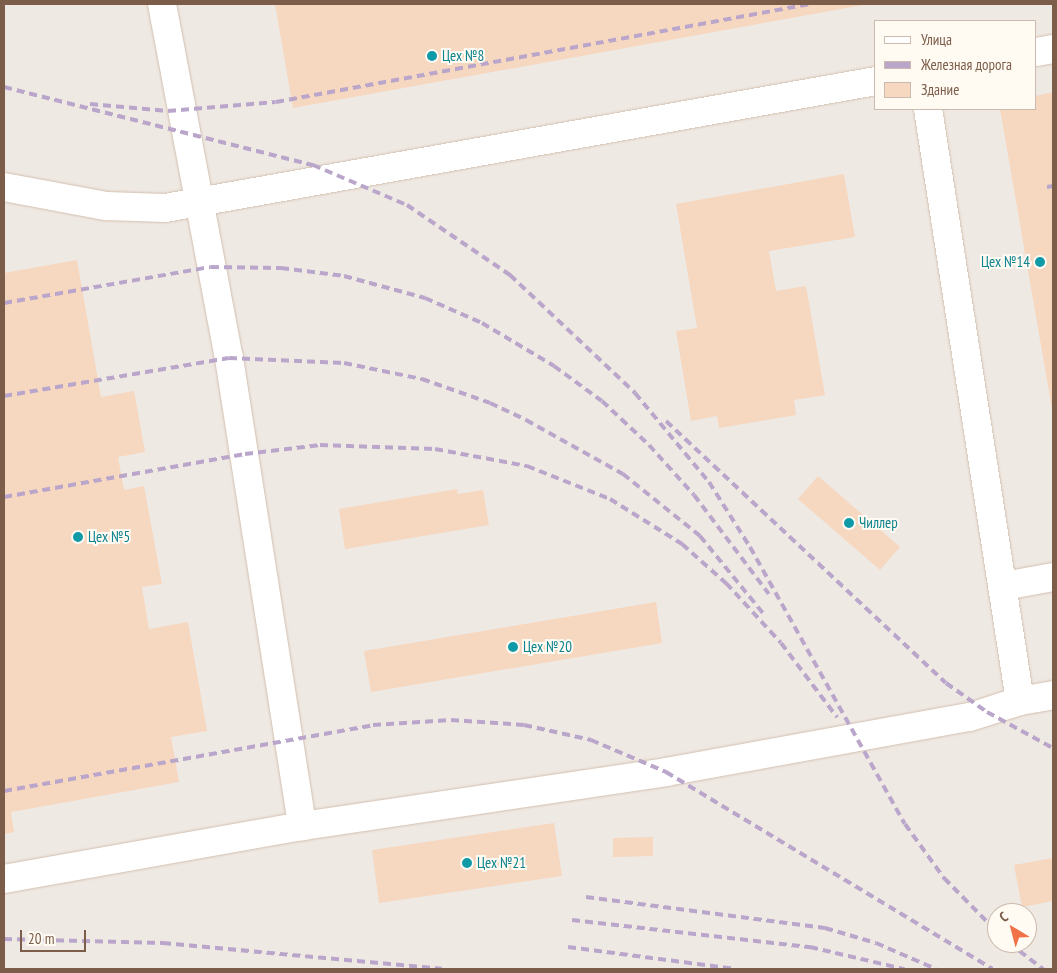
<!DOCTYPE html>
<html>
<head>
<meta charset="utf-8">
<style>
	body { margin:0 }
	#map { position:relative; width:1057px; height:973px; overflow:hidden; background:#fef7ea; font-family:"PT Sans Narrow",sans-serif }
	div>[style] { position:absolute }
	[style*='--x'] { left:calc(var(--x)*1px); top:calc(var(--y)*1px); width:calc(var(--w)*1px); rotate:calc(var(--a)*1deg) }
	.industrial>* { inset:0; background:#efe9e3 }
	.building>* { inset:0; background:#f6d7c0 }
	.roads { filter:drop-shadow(0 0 1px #d2bfae) drop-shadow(0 0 1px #d2bfae) }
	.minor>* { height:28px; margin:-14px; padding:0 14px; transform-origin:14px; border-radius:14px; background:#fff }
	.rail>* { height:4px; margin-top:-2px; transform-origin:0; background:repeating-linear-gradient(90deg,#bba6cb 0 8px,transparent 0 13px) }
	.dots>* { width:14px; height:14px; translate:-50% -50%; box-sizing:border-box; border:2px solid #fffaf2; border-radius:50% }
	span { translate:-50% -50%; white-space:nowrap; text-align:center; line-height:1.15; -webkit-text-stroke:4px #fffaf2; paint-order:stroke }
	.culture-label { font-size:15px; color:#0d838f }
	.left { translate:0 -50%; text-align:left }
	.right { translate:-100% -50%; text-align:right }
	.frame { position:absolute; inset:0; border:5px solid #7c5d4a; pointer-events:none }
	.legend { position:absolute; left:874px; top:20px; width:162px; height:90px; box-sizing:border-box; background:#fffaf2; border:1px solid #cbbbaf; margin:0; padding:6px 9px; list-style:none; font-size:15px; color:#7c5d4a }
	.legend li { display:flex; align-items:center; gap:10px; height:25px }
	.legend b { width:25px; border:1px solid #cbbbaf }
	.north { position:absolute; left:987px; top:903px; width:50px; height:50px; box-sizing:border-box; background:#fffaf2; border:1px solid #cbbbaf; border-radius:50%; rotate:323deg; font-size:14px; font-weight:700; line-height:20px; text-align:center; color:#7c5d4a }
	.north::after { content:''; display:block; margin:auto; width:18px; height:22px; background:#f07248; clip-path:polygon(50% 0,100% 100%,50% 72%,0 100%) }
	.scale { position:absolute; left:20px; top:930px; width:66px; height:22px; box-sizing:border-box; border:2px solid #7c5d4a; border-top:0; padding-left:6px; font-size:15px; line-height:18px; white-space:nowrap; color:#7c5d4a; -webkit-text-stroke:4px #fffaf2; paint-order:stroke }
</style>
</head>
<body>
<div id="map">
	<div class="industrial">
		<i style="clip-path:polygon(evenodd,4px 4px,1053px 4px,1053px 969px,4px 969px,4px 4px,876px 21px,1036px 21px,1036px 109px,876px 109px,876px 21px,4px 4px,997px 913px,1027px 913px,1027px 943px,997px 943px,997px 913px)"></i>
	</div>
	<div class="building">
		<i style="clip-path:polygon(275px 4px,863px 4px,863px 5px,293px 108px)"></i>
		<i style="clip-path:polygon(1053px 92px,1053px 409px,1052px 409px,1000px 109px,1036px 109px,1036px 96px)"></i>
		<i style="clip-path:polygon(844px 174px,855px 237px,769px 251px,776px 291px,806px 286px,825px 395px,794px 400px,796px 415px,719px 428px,717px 416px,691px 421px,676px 331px,697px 328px,676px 204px)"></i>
		<i style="clip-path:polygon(77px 260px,101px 397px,134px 391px,145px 452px,118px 457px,124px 490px,144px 486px,162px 584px,142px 587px,149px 629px,188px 622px,207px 731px,171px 737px,179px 782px,11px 812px,14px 832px,4px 834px,4px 273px)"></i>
		<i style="clip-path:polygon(818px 476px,900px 547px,880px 570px,798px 499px)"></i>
		<i style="clip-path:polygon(457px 489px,458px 494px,483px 490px,489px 525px,345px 549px,339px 509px)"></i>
		<i style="clip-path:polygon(656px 602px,662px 643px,371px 692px,364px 651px)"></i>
		<i style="clip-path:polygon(554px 823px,562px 876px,379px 903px,372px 850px)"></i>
		<i style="clip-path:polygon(653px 837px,653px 856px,613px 857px,613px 838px)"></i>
		<i style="clip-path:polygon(1053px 858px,1053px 901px,1022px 907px,1014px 865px)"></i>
	</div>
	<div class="roads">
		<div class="minor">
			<i style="--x:162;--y:4;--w:360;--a:79.3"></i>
			<i style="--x:229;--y:358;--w:474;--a:81.1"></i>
			<i style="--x:1036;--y:52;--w:17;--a:-10"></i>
			<i style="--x:4;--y:187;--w:104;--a:10.6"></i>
			<i style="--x:106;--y:206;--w:59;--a:1.9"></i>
			<i style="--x:165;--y:208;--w:722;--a:-10.13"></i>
			<i style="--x:1004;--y:586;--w:50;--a:-10.4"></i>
			<i style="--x:1020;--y:701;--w:34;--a:-10"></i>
			<i style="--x:4;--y:879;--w:303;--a:-10.1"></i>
			<i style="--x:302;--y:826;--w:368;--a:-8.4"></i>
			<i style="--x:666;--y:772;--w:309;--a:-10.3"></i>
			<i style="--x:970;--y:717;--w:52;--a:-17.7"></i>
			<i style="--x:1020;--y:701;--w:599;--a:-98.83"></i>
		</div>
	</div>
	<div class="rail">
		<i style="--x:4;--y:87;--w:319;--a:14.2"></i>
		<i style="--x:313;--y:165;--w:102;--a:23.1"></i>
		<i style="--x:407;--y:205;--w:125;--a:34.2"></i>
		<i style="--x:510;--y:275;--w:172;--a:43.3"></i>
		<i style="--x:635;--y:393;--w:116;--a:50.3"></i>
		<i style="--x:709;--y:482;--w:77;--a:57.8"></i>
		<i style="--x:750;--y:547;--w:317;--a:60.8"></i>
		<i style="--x:905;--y:824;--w:67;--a:54.2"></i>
		<i style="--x:944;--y:878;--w:76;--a:45.5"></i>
		<i style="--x:90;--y:104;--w:78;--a:5.1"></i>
		<i style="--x:168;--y:111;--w:108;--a:-4.8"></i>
		<i style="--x:276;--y:102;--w:543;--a:-10.4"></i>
		<i style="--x:1047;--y:187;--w:6;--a:-9"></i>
		<i style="--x:4;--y:303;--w:210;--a:-9.9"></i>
		<i style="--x:211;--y:267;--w:70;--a:0.8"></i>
		<i style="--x:281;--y:268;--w:64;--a:7.2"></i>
		<i style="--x:344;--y:276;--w:84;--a:15.2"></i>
		<i style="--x:425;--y:298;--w:62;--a:23.7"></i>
		<i style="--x:482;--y:323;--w:84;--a:30.8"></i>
		<i style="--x:554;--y:366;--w:59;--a:36.1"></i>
		<i style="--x:602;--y:401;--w:64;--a:43.1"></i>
		<i style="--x:649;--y:445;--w:67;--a:48"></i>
		<i style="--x:694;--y:495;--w:124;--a:52.9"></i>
		<i style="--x:4;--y:396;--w:228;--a:-9.6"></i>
		<i style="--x:229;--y:358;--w:115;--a:2.5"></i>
		<i style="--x:344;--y:363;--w:80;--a:11.6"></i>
		<i style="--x:422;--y:379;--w:72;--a:19.4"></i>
		<i style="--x:490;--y:403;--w:40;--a:25"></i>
		<i style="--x:526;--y:420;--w:111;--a:29.1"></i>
		<i style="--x:623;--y:474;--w:99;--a:38.8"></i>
		<i style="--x:700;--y:536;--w:104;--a:50.8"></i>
		<i style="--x:666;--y:421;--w:383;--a:43.1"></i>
		<i style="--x:946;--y:683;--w:50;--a:35.3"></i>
		<i style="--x:987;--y:712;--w:75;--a:28.6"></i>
		<i style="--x:4;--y:497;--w:245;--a:-10.1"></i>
		<i style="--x:245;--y:454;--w:76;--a:-6.8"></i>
		<i style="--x:320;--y:445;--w:115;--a:2"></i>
		<i style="--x:435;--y:449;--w:94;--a:10.5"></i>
		<i style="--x:527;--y:466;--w:89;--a:21.7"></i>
		<i style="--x:610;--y:499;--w:85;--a:32"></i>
		<i style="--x:682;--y:544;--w:59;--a:41.6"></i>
		<i style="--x:726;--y:583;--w:81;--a:47.5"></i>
		<i style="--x:781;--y:643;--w:93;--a:52.9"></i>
		<i style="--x:4;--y:791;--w:375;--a:-10.1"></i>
		<i style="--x:373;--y:725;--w:78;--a:-3.7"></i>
		<i style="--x:451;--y:720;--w:73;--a:3.9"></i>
		<i style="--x:524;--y:725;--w:69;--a:12.6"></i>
		<i style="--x:591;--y:740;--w:82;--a:23.1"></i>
		<i style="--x:666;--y:772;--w:381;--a:31.1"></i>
		<i style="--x:586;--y:897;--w:241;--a:7.4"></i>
		<i style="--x:825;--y:928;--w:53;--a:16.4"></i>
		<i style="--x:876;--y:943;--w:65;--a:23.4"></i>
		<i style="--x:572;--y:920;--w:240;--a:6.5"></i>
		<i style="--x:810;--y:947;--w:97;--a:13.2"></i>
		<i style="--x:4;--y:939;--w:159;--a:1.4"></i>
		<i style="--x:163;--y:943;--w:280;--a:5.3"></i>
		<i style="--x:1009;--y:943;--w:43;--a:37.4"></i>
		<i style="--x:568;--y:947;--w:169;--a:7.5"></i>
	</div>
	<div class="dots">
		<i style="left:432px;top:56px;background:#0f9aa8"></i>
		<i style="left:1040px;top:262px;background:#0f9aa8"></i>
		<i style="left:849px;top:523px;background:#0f9aa8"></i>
		<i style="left:78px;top:537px;background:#0f9aa8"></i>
		<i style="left:513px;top:647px;background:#0f9aa8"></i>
		<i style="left:467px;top:863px;background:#0f9aa8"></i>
	</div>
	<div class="culture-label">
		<span class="left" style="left:442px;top:56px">Цех №8</span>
		<span class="right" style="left:1030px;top:262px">Цех №14</span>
		<span class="left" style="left:859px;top:523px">Чиллер</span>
		<span class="left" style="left:88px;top:537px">Цех №5</span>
		<span class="left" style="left:523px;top:647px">Цех №20</span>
		<span class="left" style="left:477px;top:863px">Цех №21</span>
	</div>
	<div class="frame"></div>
	<ul class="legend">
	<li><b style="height:6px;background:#fff"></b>Улица</li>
	<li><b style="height:6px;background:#bba6cb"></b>Железная дорога</li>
	<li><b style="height:14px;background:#f6d7c0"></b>Здание</li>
	</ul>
	<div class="north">С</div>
	<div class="scale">20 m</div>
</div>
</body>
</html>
